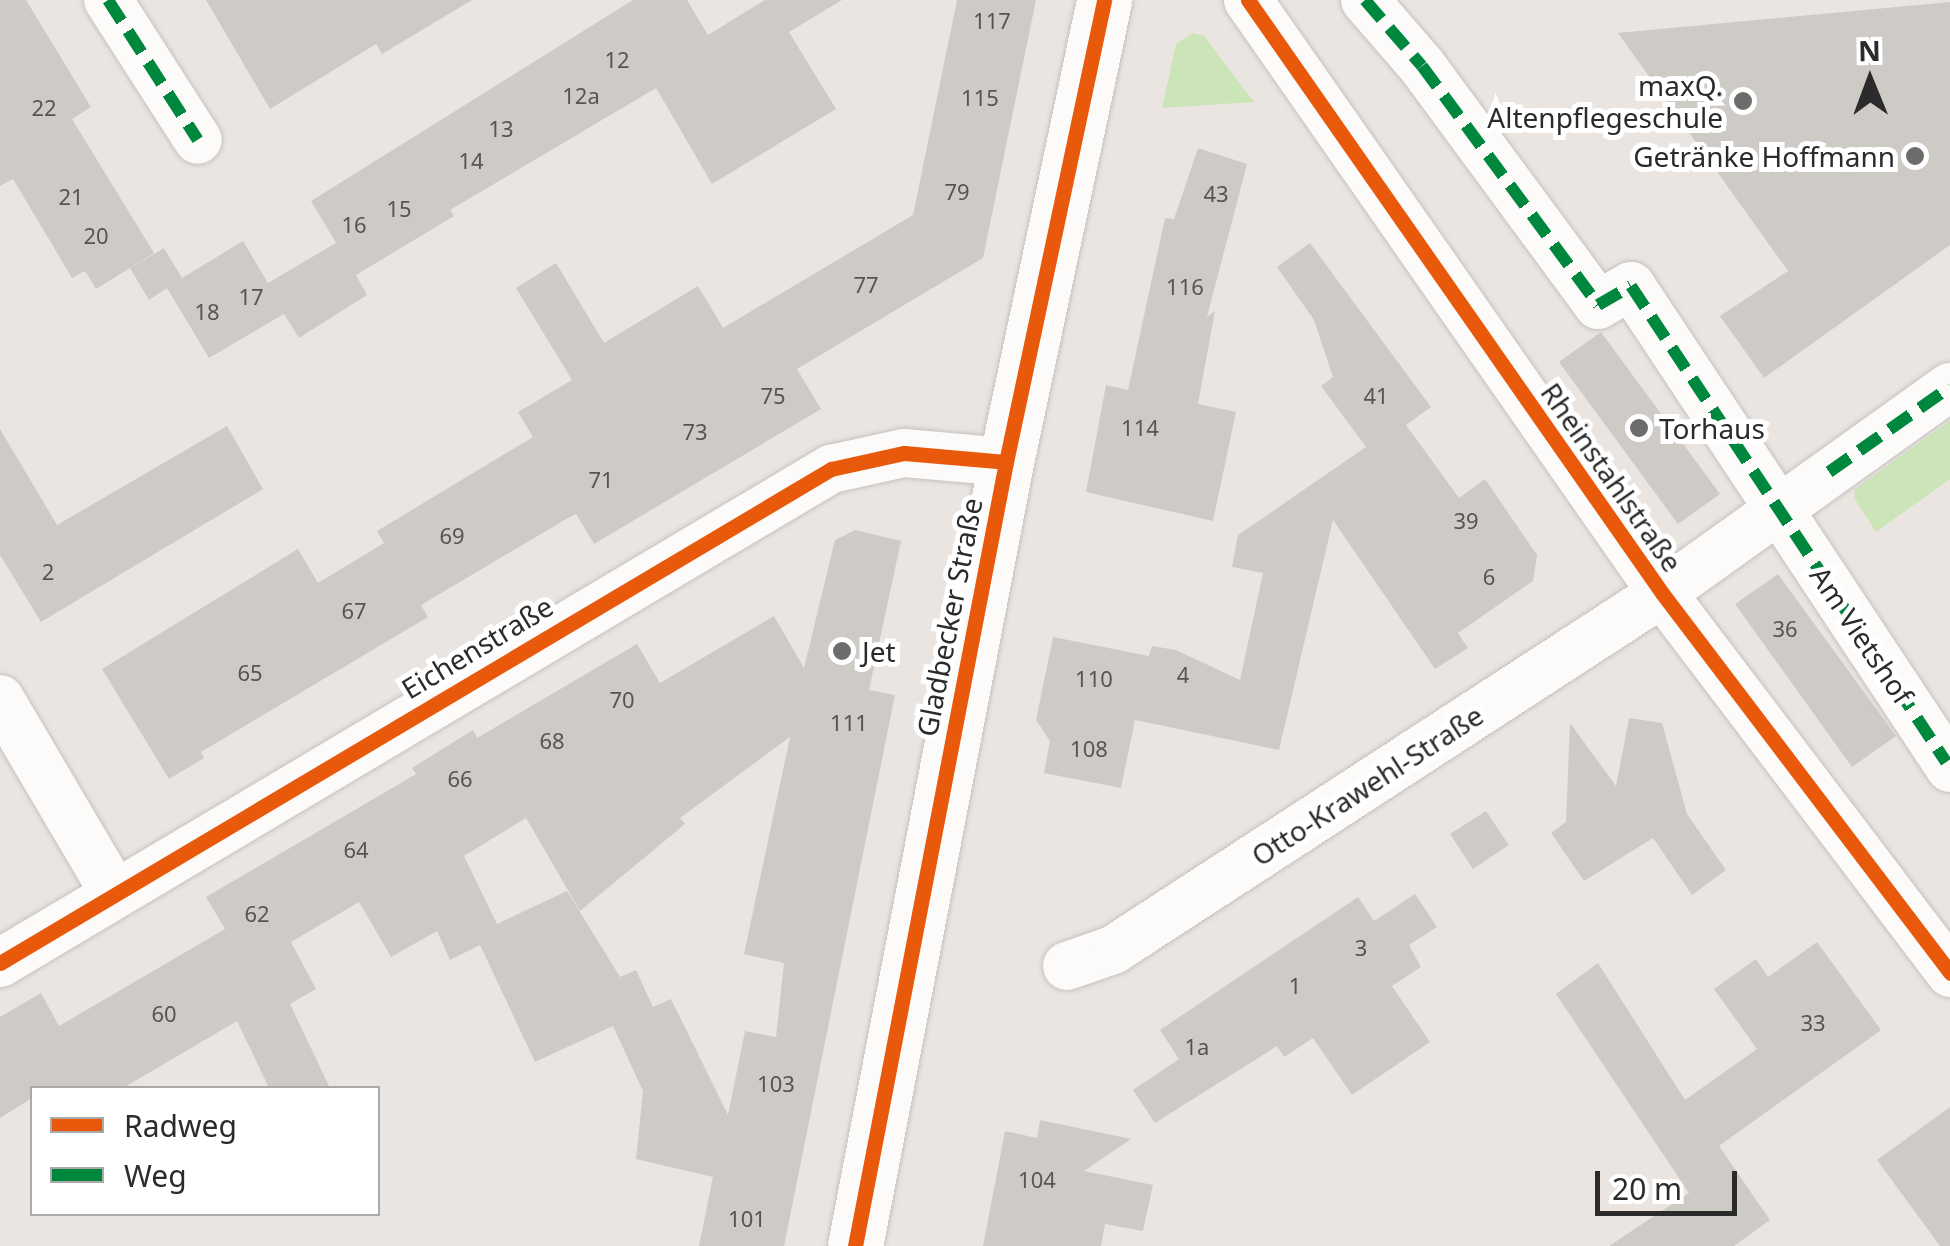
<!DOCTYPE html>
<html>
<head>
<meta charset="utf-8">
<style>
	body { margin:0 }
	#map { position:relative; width:1950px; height:1246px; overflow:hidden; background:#eae5e0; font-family:"Noto Sans",sans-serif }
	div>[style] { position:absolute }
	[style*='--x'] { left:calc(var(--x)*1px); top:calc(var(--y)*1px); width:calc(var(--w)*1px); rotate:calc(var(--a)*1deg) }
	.green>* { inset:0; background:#cce5b8 }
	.building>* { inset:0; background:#cecbc7 }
	.roads { filter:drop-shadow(0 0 2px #c3c2c1) drop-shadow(0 0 2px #c3c2c1) }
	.minor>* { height:48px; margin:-24px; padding:0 24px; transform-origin:24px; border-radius:24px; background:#fcfbfa }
	.secondary>* { height:55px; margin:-27.5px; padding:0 27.5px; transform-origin:27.5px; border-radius:27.5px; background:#fcfbfa }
	.quiet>* { height:12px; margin-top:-6px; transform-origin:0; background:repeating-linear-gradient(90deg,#00873e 0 25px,transparent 0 37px) }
	.cycleway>* { height:15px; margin:-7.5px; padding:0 7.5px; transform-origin:7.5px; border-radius:7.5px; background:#e8590c }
	.dots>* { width:28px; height:28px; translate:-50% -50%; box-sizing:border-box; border:5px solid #fff; border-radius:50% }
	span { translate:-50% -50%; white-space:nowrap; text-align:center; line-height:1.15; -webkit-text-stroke:10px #fff; paint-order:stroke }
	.number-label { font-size:22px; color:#565554 }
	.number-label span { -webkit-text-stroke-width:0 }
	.poi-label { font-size:28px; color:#2b2b2b }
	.right { translate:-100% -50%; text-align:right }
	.left { translate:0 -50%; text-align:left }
	.street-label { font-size:28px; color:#2b2b2b }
	.legend { position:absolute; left:30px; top:1086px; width:350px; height:130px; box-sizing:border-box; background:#fff; border:2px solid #aaa; margin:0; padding:12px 18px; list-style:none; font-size:30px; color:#2b2b2b }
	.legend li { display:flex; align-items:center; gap:20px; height:50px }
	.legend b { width:50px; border:2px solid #aaa }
	.north { position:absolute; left:1820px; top:30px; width:100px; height:100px; -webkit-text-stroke:8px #fff; paint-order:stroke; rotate:359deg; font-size:28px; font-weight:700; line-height:40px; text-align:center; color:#2b2b2b }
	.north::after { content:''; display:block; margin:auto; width:35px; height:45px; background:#2b2b2b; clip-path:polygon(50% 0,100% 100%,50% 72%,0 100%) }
	.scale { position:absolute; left:1595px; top:1171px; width:142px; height:45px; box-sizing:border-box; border:5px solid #2b2b2b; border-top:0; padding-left:12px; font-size:30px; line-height:35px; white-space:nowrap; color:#2b2b2b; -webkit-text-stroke:8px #fff; paint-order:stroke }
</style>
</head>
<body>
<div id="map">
	<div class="green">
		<i style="clip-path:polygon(1193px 33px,1204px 36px,1254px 102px,1162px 108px,1176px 44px)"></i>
		<i style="clip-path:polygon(1950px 421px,1950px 479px,1876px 532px,1854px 498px,1855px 489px)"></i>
	</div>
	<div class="building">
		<i style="clip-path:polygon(0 0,26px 0,91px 107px,72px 119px,154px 253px,96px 289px,85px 271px,72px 278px,13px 179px,0 186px)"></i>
		<i style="clip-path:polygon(206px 0,472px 0,382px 54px,376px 44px,270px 109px)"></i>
		<i style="clip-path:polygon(633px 0,687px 0,708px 35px,765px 0,842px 0,789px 32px,836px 109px,712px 184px,656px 88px,450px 210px,454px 216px,356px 275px,367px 295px,299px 338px,284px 314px,209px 358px,167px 288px,149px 300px,130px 268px,164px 248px,182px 278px,243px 241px,268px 283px,336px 243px,311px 201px)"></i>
		<i style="clip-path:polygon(957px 0,1036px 0,983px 258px,797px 369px,821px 409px,594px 544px,576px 514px,568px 518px,421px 605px,428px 617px,201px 752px,204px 758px,169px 779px,102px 669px,298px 549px,318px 583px,384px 543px,377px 531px,533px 437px,518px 412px,572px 380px,516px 288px,556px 263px,604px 343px,698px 286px,723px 328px,913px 215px)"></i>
		<i style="clip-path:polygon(1950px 2px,1950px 245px,1764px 378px,1720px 316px,1788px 271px,1618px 33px)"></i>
		<i style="clip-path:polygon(1198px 148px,1247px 164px,1207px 317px,1215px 311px,1198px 404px,1236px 412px,1213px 521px,1086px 492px,1106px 385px,1128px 390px,1165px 218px,1174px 219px)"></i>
		<i style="clip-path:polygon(1310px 243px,1431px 407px,1406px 425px,1459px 498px,1485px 479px,1537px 555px,1533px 581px,1458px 633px,1468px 648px,1435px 669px,1333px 520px,1279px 750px,1135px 720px,1121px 788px,1044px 773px,1050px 741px,1036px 720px,1053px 637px,1149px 656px,1152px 646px,1176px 650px,1240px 680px,1263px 573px,1232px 567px,1238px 535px,1366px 447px,1321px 386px,1333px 377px,1314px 320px,1277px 267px)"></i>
		<i style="clip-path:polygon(1601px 332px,1720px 494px,1678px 524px,1559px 362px)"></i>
		<i style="clip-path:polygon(227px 426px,263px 489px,41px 622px,0 555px,0 429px,57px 525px)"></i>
		<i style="clip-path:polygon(evenodd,855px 530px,901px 541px,869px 690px,895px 695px,784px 1246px,699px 1246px,713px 1177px,636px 1159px,643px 1091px,613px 1026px,535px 1062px,480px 945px,450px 960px,437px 931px,391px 957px,359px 902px,291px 942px,316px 989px,290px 1004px,330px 1088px,269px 1088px,237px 1021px,123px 1088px,32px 1088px,32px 1098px,0 1118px,0 1017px,41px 993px,59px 1026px,225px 929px,206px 897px,416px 774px,412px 768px,473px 730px,477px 738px,637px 644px,660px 683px,774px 616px,804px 668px,835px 540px,855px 530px,790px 737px,744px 954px,784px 963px,776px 1037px,745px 1031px,728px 1115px,671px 999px,653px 1007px,636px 970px,620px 977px,567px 891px,497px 924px,464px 856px,526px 818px,580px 911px,685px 824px,680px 818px,790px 737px)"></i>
		<i style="clip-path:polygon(1778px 574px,1896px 736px,1852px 767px,1735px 604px)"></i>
		<i style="clip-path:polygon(1629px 718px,1662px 723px,1687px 814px,1726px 870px,1692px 895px,1653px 838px,1584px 881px,1551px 833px,1566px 822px,1570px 723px,1616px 786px)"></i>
		<i style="clip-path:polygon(1486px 811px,1509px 845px,1473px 869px,1450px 834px)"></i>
		<i style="clip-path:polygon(1415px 894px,1437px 927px,1409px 945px,1421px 967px,1392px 986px,1430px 1042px,1352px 1095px,1313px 1038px,1284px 1057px,1277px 1046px,1155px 1123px,1133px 1090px,1179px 1059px,1160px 1030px,1358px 897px,1374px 921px)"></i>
		<i style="clip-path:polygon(1817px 942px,1881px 1030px,1719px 1146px,1770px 1220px,1734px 1246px,1609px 1246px,1689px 1193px,1556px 994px,1598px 963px,1685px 1100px,1757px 1049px,1714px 989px,1756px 959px,1768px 977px)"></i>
		<i style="clip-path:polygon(1950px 1107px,1950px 1246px,1940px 1246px,1877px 1160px)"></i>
		<i style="clip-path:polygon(1040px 1120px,1131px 1139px,1084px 1171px,1153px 1185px,1143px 1231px,1105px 1224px,1101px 1246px,983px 1246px,1005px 1131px,1037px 1138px)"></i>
	</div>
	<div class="roads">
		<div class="minor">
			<i style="--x:108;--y:0;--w:166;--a:57.3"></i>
			<i style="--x:1248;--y:0;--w:723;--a:55.08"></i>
			<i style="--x:1662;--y:593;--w:477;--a:52.8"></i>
			<i style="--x:1365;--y:0;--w:87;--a:49.2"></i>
			<i style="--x:1422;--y:66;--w:297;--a:53.6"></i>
			<i style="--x:1598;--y:305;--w:38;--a:-30"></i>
			<i style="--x:1631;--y:286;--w:578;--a:56.5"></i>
			<i style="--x:0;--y:699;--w:226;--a:59.5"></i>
			<i style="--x:0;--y:963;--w:967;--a:-30.73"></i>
			<i style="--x:831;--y:469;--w:75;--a:-12.4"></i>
			<i style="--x:904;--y:453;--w:102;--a:5"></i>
			<i style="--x:1067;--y:966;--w:49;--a:-19.2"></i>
			<i style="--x:1113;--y:950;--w:655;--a:-33.03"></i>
			<i style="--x:1662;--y:593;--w:354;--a:-35.6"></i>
		</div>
		<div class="secondary">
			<i style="--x:855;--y:1246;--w:798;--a:-79.1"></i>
			<i style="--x:1006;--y:462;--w:472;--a:-78"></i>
		</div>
	</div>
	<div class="quiet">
		<i style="--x:108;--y:0;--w:166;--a:57.3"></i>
		<i style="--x:1365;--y:0;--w:87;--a:49.2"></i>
		<i style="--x:1422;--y:66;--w:297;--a:53.6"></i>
		<i style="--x:1598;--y:305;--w:38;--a:-30"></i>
		<i style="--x:1631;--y:286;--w:571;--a:56.5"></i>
		<i style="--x:1829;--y:472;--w:148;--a:-35.1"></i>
	</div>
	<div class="cycleway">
		<i style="--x:1248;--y:0;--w:723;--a:55.08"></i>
		<i style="--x:1662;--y:593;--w:477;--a:52.8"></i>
		<i style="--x:0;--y:963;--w:967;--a:-30.73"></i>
		<i style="--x:831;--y:469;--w:75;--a:-12.4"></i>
		<i style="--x:904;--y:453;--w:102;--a:5"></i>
		<i style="--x:855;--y:1246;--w:798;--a:-79.1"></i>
		<i style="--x:1006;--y:462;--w:472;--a:-78"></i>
	</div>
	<div class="dots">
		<i style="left:1743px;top:101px;background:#6e6c6a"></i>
		<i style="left:1915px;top:156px;background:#6e6c6a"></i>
		<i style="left:1639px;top:428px;background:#6e6c6a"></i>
		<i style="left:842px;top:651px;background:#6e6c6a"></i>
	</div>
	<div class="number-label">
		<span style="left:992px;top:21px">117</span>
		<span style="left:617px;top:60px">12</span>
		<span style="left:581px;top:96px">12a</span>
		<span style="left:980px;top:98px">115</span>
		<span style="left:44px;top:108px">22</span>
		<span style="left:501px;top:129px">13</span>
		<span style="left:471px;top:161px">14</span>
		<span style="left:957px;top:192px">79</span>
		<span style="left:1216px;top:194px">43</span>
		<span style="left:71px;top:197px">21</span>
		<span style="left:399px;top:209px">15</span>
		<span style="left:354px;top:225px">16</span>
		<span style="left:96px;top:236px">20</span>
		<span style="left:866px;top:285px">77</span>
		<span style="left:1185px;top:287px">116</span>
		<span style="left:251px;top:297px">17</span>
		<span style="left:207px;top:312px">18</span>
		<span style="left:773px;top:396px">75</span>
		<span style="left:1376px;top:396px">41</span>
		<span style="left:1140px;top:428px">114</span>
		<span style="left:695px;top:432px">73</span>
		<span style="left:601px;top:480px">71</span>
		<span style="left:1466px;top:521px">39</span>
		<span style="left:452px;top:536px">69</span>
		<span style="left:48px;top:572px">2</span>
		<span style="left:1489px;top:577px">6</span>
		<span style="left:354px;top:611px">67</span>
		<span style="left:1785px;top:629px">36</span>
		<span style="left:250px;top:673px">65</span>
		<span style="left:1183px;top:675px">4</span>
		<span style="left:1094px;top:679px">110</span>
		<span style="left:622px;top:700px">70</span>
		<span style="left:849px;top:723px">111</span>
		<span style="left:552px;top:741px">68</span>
		<span style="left:1089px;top:749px">108</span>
		<span style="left:460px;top:779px">66</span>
		<span style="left:356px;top:850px">64</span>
		<span style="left:257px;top:914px">62</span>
		<span style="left:1361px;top:948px">3</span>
		<span style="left:1295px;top:986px">1</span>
		<span style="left:164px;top:1014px">60</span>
		<span style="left:1813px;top:1023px">33</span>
		<span style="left:1197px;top:1047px">1a</span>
		<span style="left:776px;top:1084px">103</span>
		<span style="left:1037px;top:1180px">104</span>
		<span style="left:747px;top:1219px">101</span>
	</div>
	<div class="poi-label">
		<span class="right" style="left:1723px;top:101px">maxQ.<br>Altenpflegeschule</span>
		<span class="right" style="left:1895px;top:156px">Getränke Hoffmann</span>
		<span class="left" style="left:1659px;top:428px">Torhaus</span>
		<span class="left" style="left:862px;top:651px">Jet</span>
	</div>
	<div class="street-label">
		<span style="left:1612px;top:477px;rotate:55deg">Rheinstahlstraße</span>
		<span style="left:949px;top:617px;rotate:-79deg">Gladbecker Straße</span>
		<span style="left:1862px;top:635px;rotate:56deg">Am Vietshof</span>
		<span style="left:477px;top:647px;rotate:-31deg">Eichenstraße</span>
		<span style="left:1367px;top:785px;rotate:-33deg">Otto-Krawehl-Straße</span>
	</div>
	<ul class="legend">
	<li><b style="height:12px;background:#e8590c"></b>Radweg</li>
	<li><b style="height:12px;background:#00873e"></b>Weg</li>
	</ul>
	<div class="north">N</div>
	<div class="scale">20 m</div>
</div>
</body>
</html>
